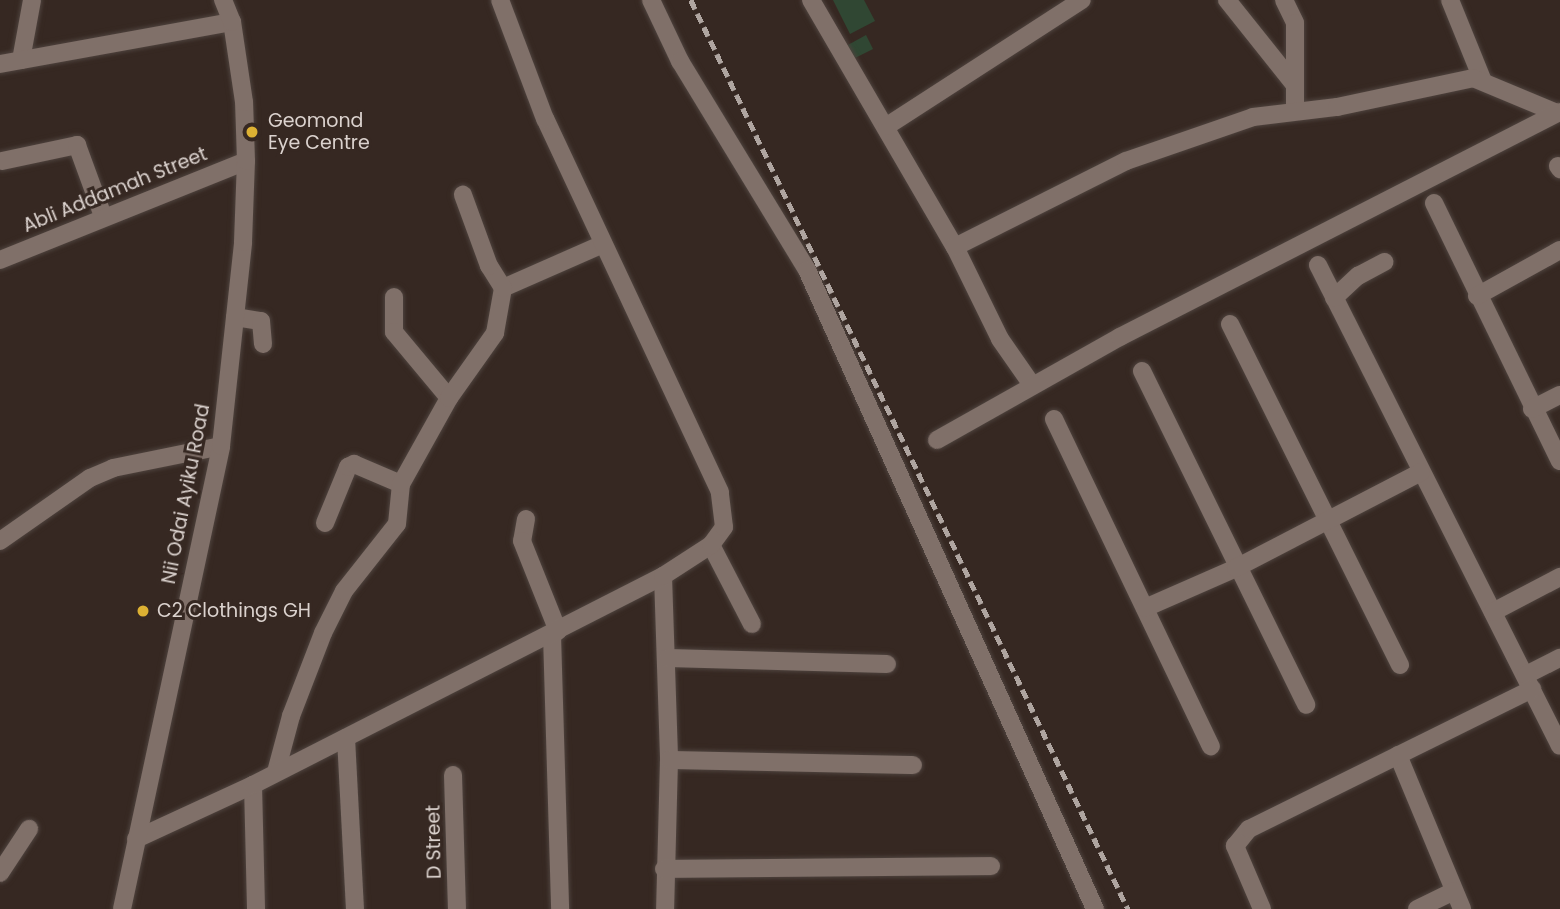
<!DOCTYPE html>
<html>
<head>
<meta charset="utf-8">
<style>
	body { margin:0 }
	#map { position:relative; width:1560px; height:909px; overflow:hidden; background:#362822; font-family:Poppins,sans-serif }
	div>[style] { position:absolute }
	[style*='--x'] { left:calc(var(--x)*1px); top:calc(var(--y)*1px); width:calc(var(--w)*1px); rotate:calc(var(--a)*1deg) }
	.green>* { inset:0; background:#304733 }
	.roads { filter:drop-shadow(0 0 2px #4e433e) drop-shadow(0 0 2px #4e433e) }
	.minor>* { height:18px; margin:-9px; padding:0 9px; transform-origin:9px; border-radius:9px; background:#807069 }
	.rail>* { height:4.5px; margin-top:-2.25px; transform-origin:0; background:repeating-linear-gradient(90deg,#afa5a0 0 10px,transparent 0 15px) }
	.dots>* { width:19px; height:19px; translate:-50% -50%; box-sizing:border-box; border:4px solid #362822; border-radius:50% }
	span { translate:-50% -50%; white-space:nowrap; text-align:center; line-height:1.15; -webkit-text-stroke:6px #362822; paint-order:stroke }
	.poi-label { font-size:19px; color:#dbd2ce }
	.left { translate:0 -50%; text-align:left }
	.street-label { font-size:19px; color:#dbd2ce }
</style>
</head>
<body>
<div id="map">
	<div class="green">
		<i style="clip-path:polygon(833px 0,864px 0,875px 21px,850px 34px)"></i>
		<i style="clip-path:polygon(866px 35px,873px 49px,853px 59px,846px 46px)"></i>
	</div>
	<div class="roads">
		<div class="minor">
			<i style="--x:651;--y:0;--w:68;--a:64.6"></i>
			<i style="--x:680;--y:61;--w:245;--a:58.7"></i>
			<i style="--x:807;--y:270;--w:701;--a:65.74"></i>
			<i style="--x:811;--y:0;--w:286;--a:59.8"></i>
			<i style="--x:955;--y:247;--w:102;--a:63.9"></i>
			<i style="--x:1000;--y:339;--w:56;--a:55.2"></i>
			<i style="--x:1227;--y:0;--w:107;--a:51.4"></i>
			<i style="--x:1284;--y:0;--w:25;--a:64"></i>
			<i style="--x:1295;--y:23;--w:87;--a:90"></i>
			<i style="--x:1450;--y:0;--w:85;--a:67.9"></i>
			<i style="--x:21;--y:60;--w:61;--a:-79.6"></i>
			<i style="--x:0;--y:64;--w:236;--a:-10.3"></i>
			<i style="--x:887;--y:126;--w:232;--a:-32.9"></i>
			<i style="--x:2;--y:161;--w:77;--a:-12"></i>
			<i style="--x:77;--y:145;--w:76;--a:69.9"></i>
			<i style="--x:1558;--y:166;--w:4;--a:56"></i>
			<i style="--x:1434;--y:203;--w:287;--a:64"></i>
			<i style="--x:955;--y:247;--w:191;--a:-26.7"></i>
			<i style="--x:1126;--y:161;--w:134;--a:-19.1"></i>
			<i style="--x:1253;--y:117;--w:85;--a:-6.8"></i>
			<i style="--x:1337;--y:107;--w:139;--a:-12"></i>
			<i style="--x:1473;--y:78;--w:91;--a:22.6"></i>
			<i style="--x:0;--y:260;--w:265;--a:-21.9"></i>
			<i style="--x:1318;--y:265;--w:538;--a:63.29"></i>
			<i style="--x:503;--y:288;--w:109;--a:-23.7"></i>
			<i style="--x:1477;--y:296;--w:95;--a:-29"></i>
			<i style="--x:394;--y:297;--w:35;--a:90"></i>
			<i style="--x:394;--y:332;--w:86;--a:50.2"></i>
			<i style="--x:1334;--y:298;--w:33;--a:-43"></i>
			<i style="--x:1358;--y:276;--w:30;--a:-28"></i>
			<i style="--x:235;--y:317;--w:26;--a:9"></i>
			<i style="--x:261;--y:321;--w:23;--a:85"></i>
			<i style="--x:1230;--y:324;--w:381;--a:63.5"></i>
			<i style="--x:1142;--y:371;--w:372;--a:63.8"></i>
			<i style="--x:1532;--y:409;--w:31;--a:-27"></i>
			<i style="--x:1054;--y:419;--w:363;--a:64.4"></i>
			<i style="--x:937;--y:440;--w:210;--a:-29.4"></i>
			<i style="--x:1120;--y:337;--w:494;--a:-27.1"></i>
			<i style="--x:526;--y:519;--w:22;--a:100"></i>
			<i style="--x:522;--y:541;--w:97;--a:68.2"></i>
			<i style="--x:325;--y:523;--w:61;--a:-67.7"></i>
			<i style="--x:348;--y:467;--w:7;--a:-27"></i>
			<i style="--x:354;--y:464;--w:51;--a:23.1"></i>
			<i style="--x:0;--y:541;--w:110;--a:-35"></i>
			<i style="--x:90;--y:478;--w:25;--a:-23"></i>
			<i style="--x:113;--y:468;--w:110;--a:-11.5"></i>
			<i style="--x:711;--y:545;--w:89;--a:62.6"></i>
			<i style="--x:663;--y:576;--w:184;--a:88.1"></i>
			<i style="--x:669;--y:760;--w:149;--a:91.5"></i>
			<i style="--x:1145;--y:608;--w:99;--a:-23.7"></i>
			<i style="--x:1236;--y:568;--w:208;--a:-27.4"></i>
			<i style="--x:1493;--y:612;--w:76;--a:-27.6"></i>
			<i style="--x:552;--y:635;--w:274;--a:88.3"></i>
			<i style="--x:668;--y:658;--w:219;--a:1.6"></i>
			<i style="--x:1526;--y:675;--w:38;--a:-27"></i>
			<i style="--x:346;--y:738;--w:171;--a:87"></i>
			<i style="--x:1398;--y:755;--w:167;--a:67.4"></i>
			<i style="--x:669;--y:760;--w:244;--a:1.2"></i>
			<i style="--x:276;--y:772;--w:58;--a:-75"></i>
			<i style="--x:291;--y:716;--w:89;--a:-68.9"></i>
			<i style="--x:323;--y:633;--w:47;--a:-63.4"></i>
			<i style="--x:344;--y:591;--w:85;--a:-51.7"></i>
			<i style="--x:397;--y:524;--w:40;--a:-84.3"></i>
			<i style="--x:401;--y:484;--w:98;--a:-60.8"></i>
			<i style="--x:449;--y:398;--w:80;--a:-54.7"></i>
			<i style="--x:495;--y:333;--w:46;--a:-79.9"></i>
			<i style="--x:503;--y:288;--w:26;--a:-122"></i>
			<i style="--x:489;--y:266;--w:76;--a:-110.1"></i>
			<i style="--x:453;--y:775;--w:134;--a:88.3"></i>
			<i style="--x:253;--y:785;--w:124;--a:88.6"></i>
			<i style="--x:136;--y:839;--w:129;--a:-24.8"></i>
			<i style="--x:253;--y:785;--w:460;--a:-27"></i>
			<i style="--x:663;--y:576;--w:57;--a:-32.9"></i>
			<i style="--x:711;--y:545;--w:22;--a:-54"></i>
			<i style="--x:724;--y:527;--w:35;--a:-97"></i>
			<i style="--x:720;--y:492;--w:412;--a:-115.1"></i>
			<i style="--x:545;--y:119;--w:127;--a:-110.7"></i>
			<i style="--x:664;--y:869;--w:327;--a:-0.5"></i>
			<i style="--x:0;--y:873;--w:53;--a:-56.6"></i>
			<i style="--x:122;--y:909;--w:473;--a:-77.9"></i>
			<i style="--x:221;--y:446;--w:205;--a:-83.8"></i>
			<i style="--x:243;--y:242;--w:81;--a:-87.9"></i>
			<i style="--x:246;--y:161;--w:59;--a:-91.9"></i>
			<i style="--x:244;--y:102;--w:81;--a:-98.5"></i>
			<i style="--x:232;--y:22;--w:24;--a:-112"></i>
			<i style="--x:1262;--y:909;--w:69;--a:-113.2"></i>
			<i style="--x:1235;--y:846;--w:22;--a:-51"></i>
			<i style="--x:1249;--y:829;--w:316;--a:-26.3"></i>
			<i style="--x:1417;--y:909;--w:41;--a:-25.9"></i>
		</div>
	</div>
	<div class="rail">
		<i style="--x:691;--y:0;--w:1009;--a:64.32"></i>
	</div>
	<div class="dots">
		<i style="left:252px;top:132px;background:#ddb133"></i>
		<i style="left:143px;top:611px;background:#ddb133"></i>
	</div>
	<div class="poi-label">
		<span class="left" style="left:268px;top:132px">Geomond<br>Eye Centre</span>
		<span class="left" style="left:157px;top:611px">C2 Clothings GH</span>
	</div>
	<div class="street-label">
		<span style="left:115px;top:190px;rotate:-22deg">Abli Addamah Street</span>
		<span style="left:186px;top:494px;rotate:-79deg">Nii Odai Ayiku Road</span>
		<span style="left:434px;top:842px;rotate:-91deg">D Street</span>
	</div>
</div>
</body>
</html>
